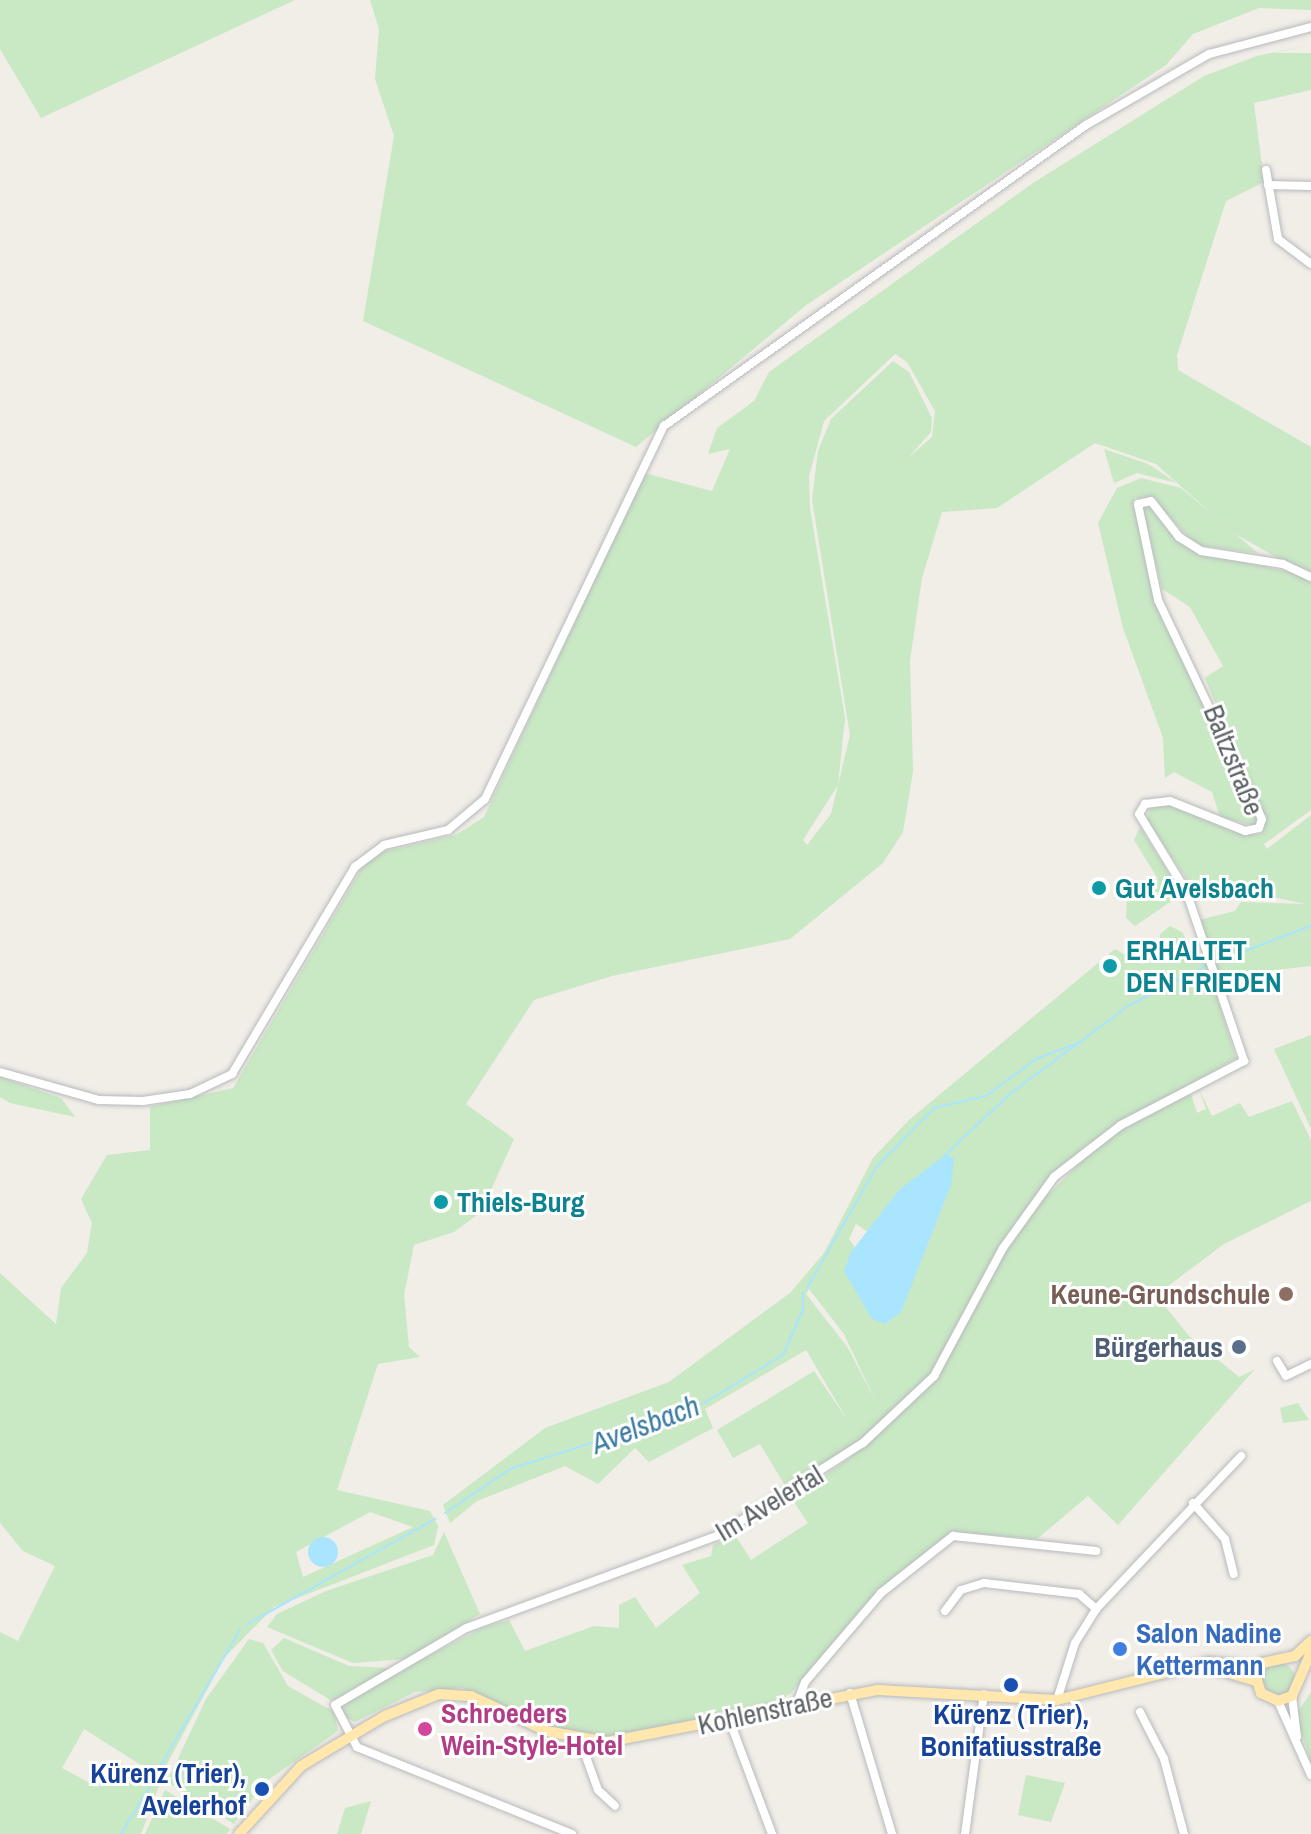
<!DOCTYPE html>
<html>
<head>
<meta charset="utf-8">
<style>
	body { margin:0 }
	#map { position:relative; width:1311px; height:1834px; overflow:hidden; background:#f1ede7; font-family:"Archivo Narrow",sans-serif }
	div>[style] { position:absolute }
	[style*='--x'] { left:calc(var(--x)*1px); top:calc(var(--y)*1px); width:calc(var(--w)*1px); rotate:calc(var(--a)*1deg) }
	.green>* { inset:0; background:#c9e8c4 }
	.round { border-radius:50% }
	.water>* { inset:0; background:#a9e5ff }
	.stream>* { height:2px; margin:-1px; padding:0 1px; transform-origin:1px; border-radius:1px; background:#a9e5ff }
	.roads { filter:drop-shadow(0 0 2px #b7babd) drop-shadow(0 0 2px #b7babd) }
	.minor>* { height:8px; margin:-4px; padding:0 4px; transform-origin:4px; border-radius:4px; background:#fff }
	.major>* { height:10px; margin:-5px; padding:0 5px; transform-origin:5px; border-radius:5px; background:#ffe7ae }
	.dots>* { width:22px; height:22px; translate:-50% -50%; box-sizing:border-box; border:4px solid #fff; border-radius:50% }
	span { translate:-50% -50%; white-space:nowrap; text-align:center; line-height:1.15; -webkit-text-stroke:6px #fff; paint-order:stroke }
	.street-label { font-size:28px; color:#5e6467 }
	.culture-label { font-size:28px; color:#0d838f; font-weight:700 }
	.left { translate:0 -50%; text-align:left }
	.education-label { font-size:28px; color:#785e54; font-weight:700 }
	.right { translate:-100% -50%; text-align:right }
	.service-label { font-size:28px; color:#4e5e75; font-weight:700 }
	.shop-label { font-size:28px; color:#366cbe; font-weight:700 }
	.hotel-label { font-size:28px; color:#b23c85; font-weight:700 }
	.transit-label { font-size:28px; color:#164399; font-weight:700 }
	.water-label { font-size:30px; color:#3c7ca2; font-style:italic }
</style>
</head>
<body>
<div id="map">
	<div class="green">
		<i style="clip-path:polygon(0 0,295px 0,41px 118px,0 49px)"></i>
		<i style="clip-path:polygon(370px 0,1311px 0,1311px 10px,1259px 8px,1193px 34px,1166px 65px,805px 306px,636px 447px,363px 321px,394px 136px,375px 79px,379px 29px)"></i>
		<i style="clip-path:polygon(evenodd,1309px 45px,1274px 53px,1311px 53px,1311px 90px,1254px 103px,1264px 182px,1226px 201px,1177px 355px,1178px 370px,1311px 447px,1311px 810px,1264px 844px,1267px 849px,1311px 815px,1311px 966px,1265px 971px,1224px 989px,1199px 920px,1235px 911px,1241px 902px,1305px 904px,1264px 895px,1200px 899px,1147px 820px,1150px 808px,1169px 804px,1251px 835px,1261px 834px,1265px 821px,1205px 678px,1223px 666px,1190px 607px,1162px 589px,1143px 510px,1149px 506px,1175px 539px,1199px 553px,1309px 576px,1232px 532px,1156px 464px,1095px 443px,997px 508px,942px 512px,922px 578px,910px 661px,913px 772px,903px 832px,883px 863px,790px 939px,612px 976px,534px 1000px,466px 1104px,514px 1139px,481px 1212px,454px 1232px,414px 1245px,404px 1295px,409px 1347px,420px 1357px,378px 1364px,337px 1490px,430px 1511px,438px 1526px,434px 1545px,274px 1607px,224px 1658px,160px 1777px,84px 1729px,62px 1768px,97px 1787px,115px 1760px,159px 1786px,141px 1834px,0 1834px,0 1632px,18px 1641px,55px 1566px,23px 1551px,0 1523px,0 1273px,56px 1324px,61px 1288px,87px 1253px,92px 1223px,81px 1199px,107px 1155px,150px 1150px,150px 1107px,233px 1088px,363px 866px,381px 852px,456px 835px,484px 817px,644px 473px,712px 491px,730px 449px,708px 454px,717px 428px,754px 401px,769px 372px,1033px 183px,1204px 76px,1257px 56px,1309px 45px,895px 354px,907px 362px,935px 411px,932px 437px,908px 458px,931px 432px,932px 418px,909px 372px,893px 361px,831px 419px,818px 451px,812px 500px,850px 735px,831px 814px,807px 845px,803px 840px,838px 785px,845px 718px,810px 508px,809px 476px,824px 421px,895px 354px,1309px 45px,370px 1512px,413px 1527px,303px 1577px,296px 1552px,370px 1512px)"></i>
		<i style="clip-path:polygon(1104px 449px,1148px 464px,1177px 483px,1137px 473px,1114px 483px)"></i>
		<i style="clip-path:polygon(1141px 478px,1181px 488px,1258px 553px,1195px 545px,1152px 497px,1134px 498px,1149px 576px,1257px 816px,1255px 826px,1220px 817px,1212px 792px,1174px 772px,1165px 778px,1163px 738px,1123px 628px,1098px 523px,1117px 488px)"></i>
		<i style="clip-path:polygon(1140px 827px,1182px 894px,1135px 926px,1126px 918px,1127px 897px,1158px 879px,1134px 840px)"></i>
		<i style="clip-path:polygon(evenodd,1170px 926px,1182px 932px,1197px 961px,1205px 957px,1236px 1058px,1087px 1145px,1052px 1174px,1013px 1229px,1104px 1139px,1191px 1094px,1197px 1113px,1206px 1109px,1199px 1089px,1212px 1116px,1240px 1103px,1249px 1117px,1292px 1101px,1311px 1140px,1311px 1201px,1224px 1244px,1156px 1295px,1189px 1336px,1239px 1377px,1254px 1370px,1118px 1525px,1088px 1496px,1037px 1539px,954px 1532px,885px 1586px,791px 1693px,773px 1704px,610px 1736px,558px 1728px,462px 1688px,415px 1692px,355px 1722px,345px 1717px,342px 1708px,362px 1691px,484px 1627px,509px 1620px,525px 1651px,594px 1626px,619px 1628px,619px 1605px,635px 1597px,656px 1628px,700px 1593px,682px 1565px,711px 1556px,713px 1545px,735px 1535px,751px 1560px,808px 1523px,792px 1499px,852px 1456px,844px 1452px,789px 1492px,760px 1444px,733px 1458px,717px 1430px,814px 1371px,848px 1421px,806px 1350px,705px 1409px,713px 1428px,649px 1462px,635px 1448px,598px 1484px,565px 1466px,477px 1501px,450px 1523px,443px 1505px,545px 1428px,669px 1382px,790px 1293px,824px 1253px,873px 1158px,909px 1120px,1115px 949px,1142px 964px,1159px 959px,1160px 934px,1170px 926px,899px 1190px,915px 1269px,901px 1312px,849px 1239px,856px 1224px,868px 1232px,899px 1190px,1170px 926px,809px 1289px,844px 1334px,876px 1402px,848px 1348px,806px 1294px,809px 1289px)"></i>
		<i style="clip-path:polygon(1311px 1035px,1311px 1129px,1274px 1049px)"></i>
		<i style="clip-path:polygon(0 1077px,61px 1098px,75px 1117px,10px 1103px,0 1097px)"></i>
		<i style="clip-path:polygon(1298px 1403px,1309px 1420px,1283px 1423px,1280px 1408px)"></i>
		<i style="clip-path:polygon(444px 1532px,480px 1614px,406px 1659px,353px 1663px,267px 1627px,277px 1614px,326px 1591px,433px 1555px)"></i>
		<i style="clip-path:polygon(284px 1638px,349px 1666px,390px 1668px,332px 1701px,283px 1671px,271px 1650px)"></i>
		<i style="clip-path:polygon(249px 1639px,263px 1643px,288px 1686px,334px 1712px,338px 1731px,264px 1783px,234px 1824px,167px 1782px,206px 1699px)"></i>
		<i class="round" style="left:1263px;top:1663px;width:32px;height:32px"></i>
		<i style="clip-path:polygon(1311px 1692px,1311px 1763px,1296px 1715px)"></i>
		<i style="clip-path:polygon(1026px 1775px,1065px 1783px,1051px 1822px,1018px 1815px)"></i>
		<i style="clip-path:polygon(165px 1790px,230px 1829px,227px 1834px,145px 1834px)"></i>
		<i style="clip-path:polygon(371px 1801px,361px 1834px,337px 1834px,345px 1808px)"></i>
	</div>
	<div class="water">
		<i style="clip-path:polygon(945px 1155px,954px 1158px,951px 1185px,901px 1312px,885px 1324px,872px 1319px,844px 1271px,851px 1252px,899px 1190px)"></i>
		<i class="round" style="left:308px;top:1537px;width:30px;height:30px"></i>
	</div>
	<div class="stream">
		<i style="--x:1215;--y:962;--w:103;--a:-20.6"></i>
		<i style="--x:945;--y:1155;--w:91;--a:-43.2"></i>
		<i style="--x:1011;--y:1093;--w:146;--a:-36.6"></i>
		<i style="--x:1128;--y:1006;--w:91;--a:-27.4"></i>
		<i style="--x:807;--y:1288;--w:141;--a:-60.2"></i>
		<i style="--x:877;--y:1166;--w:81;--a:-45.5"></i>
		<i style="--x:934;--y:1108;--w:53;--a:-13"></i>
		<i style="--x:986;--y:1096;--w:62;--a:-36.5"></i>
		<i style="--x:1036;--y:1059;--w:47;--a:-21.1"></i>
		<i style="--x:445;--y:1513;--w:78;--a:-34.1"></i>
		<i style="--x:510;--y:1469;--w:188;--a:-17.7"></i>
		<i style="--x:689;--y:1412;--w:110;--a:-31.2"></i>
		<i style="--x:783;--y:1355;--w:49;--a:-66"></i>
		<i style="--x:803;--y:1310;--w:18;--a:-90"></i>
		<i style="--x:246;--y:1625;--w:217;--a:-29.3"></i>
		<i style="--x:155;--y:1775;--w:168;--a:-59.6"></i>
		<i style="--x:121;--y:1834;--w:60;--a:-58.7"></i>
	</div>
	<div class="roads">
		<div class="minor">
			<i style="--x:1266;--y:170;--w:70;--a:80.1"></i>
			<i style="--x:1278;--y:239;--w:41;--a:37.1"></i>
			<i style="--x:1268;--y:185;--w:43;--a:1.3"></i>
			<i style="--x:0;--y:1072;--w:103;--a:15.8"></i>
			<i style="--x:99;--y:1100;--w:44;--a:1.3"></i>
			<i style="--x:143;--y:1101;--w:48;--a:-8.5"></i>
			<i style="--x:190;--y:1094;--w:47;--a:-25.5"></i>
			<i style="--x:232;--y:1074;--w:241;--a:-59.3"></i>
			<i style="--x:355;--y:867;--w:36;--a:-37"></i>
			<i style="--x:384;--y:845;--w:66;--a:-13.2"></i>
			<i style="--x:448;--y:830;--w:48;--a:-40"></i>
			<i style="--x:485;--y:799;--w:414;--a:-64.4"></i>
			<i style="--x:664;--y:426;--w:518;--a:-35.5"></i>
			<i style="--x:1086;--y:125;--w:142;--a:-30"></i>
			<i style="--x:1209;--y:54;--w:106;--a:-14.8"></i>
			<i style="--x:1277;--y:1361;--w:17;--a:59"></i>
			<i style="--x:1286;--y:1376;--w:28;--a:-26"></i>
			<i style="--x:1193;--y:1503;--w:48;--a:48.4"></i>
			<i style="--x:1225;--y:1539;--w:36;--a:76"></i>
			<i style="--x:945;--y:1611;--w:26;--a:-53"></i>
			<i style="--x:961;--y:1590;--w:24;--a:-17"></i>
			<i style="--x:984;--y:1583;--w:96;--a:6.6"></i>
			<i style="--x:1079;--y:1594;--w:23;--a:41"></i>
			<i style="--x:850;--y:1693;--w:147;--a:73.4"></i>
			<i style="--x:1292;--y:1696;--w:41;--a:83"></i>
			<i style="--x:1057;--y:1700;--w:60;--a:-72.5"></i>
			<i style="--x:1075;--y:1643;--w:40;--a:-58"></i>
			<i style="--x:1096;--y:1609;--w:211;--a:-46.5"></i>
			<i style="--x:1278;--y:1701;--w:81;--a:66"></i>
			<i style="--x:797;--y:1703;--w:22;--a:-69"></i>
			<i style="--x:805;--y:1682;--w:117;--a:-49.5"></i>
			<i style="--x:881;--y:1593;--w:92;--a:-38.4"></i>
			<i style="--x:953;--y:1536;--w:144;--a:6"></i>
			<i style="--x:1140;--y:1712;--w:53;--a:62.9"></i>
			<i style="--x:1164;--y:1759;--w:78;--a:75.1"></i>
			<i style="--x:729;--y:1719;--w:123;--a:69.5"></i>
			<i style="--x:580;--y:1740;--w:53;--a:70.2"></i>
			<i style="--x:598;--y:1790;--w:23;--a:43"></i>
			<i style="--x:572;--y:1834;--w:232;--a:-158"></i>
			<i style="--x:357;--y:1747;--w:47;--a:-117.6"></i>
			<i style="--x:335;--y:1705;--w:152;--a:-30.4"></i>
			<i style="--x:466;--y:1628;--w:270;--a:-20.2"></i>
			<i style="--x:719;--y:1535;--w:171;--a:-32.6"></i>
			<i style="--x:863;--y:1443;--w:98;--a:-43.3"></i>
			<i style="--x:934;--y:1376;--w:145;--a:-61.7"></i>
			<i style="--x:1003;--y:1248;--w:87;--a:-54.3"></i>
			<i style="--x:1054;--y:1177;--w:85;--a:-37.8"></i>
			<i style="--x:1121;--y:1125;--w:139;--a:-27.5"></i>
			<i style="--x:1244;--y:1061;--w:180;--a:-108.8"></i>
			<i style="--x:1186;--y:891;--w:90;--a:-121.4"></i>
			<i style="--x:1139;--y:814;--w:12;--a:-59"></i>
			<i style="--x:1145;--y:804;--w:25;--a:-7"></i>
			<i style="--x:1170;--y:801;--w:81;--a:21.8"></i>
			<i style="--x:1245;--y:831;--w:14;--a:-12"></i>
			<i style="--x:1259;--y:828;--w:9;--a:-72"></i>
			<i style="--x:1262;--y:819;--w:242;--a:-115.4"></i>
			<i style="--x:1158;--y:600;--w:98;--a:-101.8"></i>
			<i style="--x:1138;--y:504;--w:13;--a:-13"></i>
			<i style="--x:1151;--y:501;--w:46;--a:52.1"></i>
			<i style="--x:1179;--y:537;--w:26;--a:32"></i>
			<i style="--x:1201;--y:551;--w:83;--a:9"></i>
			<i style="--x:1283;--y:564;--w:31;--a:25"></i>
			<i style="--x:965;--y:1834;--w:141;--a:-82.3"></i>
		</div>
		<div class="major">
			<i style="--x:1311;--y:1641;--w:22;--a:137"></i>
			<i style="--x:1295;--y:1656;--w:34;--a:168"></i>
			<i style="--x:1262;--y:1663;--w:15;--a:113"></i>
			<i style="--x:1256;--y:1677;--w:17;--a:73"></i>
			<i style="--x:1261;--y:1693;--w:19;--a:25"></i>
			<i style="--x:1278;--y:1701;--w:15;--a:-20"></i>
			<i style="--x:1292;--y:1696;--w:48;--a:-66.6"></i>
			<i style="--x:1205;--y:1666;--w:53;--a:16.4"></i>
			<i style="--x:239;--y:1834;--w:92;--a:-47.6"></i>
			<i style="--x:301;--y:1766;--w:98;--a:-30.8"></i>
			<i style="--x:385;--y:1716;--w:58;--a:-22.2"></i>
			<i style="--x:439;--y:1694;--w:32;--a:4"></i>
			<i style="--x:471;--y:1696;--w:83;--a:25"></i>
			<i style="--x:546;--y:1731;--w:62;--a:10.2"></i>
			<i style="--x:607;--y:1742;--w:276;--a:-10.9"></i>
			<i style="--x:878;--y:1690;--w:179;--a:3.2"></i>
			<i style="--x:1057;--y:1700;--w:156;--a:-14.1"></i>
			<i style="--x:1208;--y:1662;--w:52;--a:5.5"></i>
		</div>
	</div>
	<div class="dots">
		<i style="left:1099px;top:888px;background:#0f9aa8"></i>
		<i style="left:1110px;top:966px;background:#0f9aa8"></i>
		<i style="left:441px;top:1202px;background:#0f9aa8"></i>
		<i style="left:1286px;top:1294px;background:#8d6e63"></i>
		<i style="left:1239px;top:1347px;background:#5c6f8a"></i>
		<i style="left:1120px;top:1649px;background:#3f7fe0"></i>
		<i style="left:1011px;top:1685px;background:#1a4fb4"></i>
		<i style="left:425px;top:1729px;background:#d1479c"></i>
		<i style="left:262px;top:1789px;background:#1a4fb4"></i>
	</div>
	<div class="street-label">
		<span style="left:1234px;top:760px;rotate:68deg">Baltzstraße</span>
		<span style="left:769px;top:1503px;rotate:-31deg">Im Avelertal</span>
		<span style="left:765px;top:1711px;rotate:-12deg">Kohlenstraße</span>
	</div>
	<div class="culture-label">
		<span class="left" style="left:1115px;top:888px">Gut Avelsbach</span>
		<span class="left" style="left:1126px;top:966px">ERHALTET<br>DEN FRIEDEN</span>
		<span class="left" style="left:457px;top:1202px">Thiels-Burg</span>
	</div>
	<div class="education-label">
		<span class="right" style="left:1270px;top:1294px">Keune-Grundschule</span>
	</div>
	<div class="service-label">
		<span class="right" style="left:1223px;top:1347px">Bürgerhaus</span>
	</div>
	<div class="shop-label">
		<span class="left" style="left:1136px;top:1649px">Salon Nadine<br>Kettermann</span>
	</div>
	<div class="hotel-label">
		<span class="left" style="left:441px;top:1729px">Schroeders<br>Wein-Style-Hotel</span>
	</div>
	<div class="transit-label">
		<span style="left:1011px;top:1730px">Kürenz (Trier),<br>Bonifatiusstraße</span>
		<span class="right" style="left:246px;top:1789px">Kürenz (Trier),<br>Avelerhof</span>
	</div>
	<div class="water-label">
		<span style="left:645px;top:1424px;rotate:-21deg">Avelsbach</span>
	</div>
</div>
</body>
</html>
